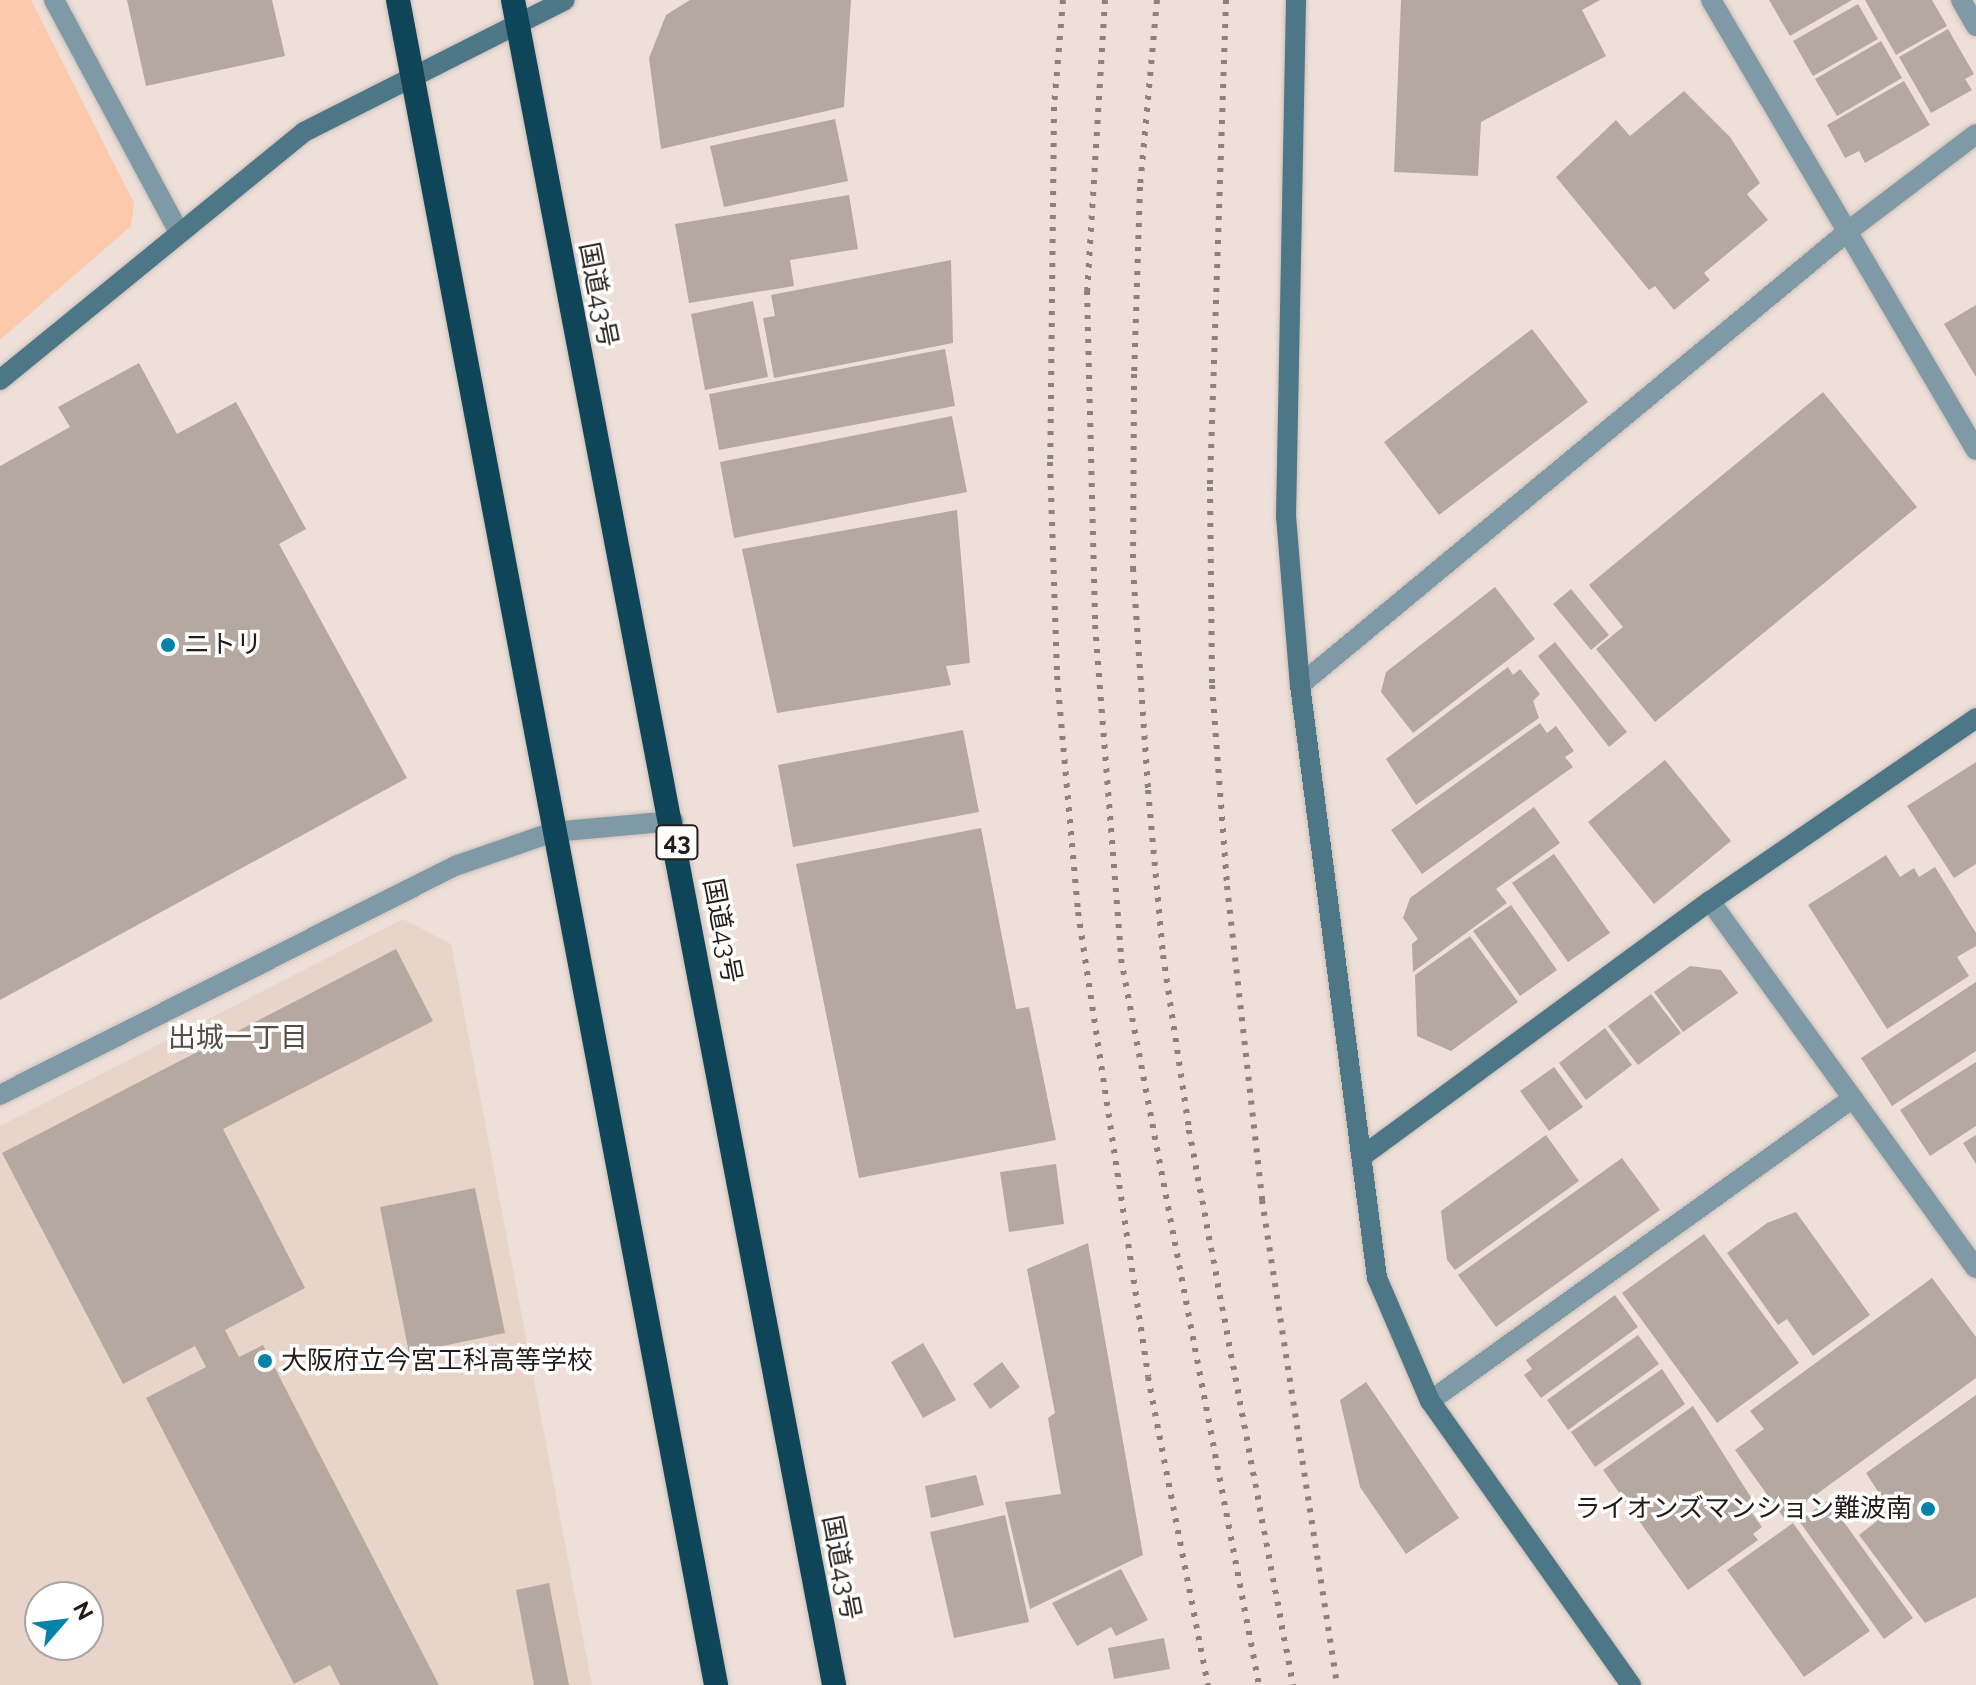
<!DOCTYPE html>
<html>
<head>
<meta charset="utf-8">
<style>
	body { margin:0 }
	#map { position:relative; width:1976px; height:1685px; overflow:hidden; background:#eee0d9; font-family:Raleway,"Noto Sans JP",sans-serif }
	div>[style] { position:absolute }
	[style*='--x'] { left:calc(var(--x)*1px); top:calc(var(--y)*1px); width:calc(var(--w)*1px); rotate:calc(var(--a)*1deg) }
	.built>* { inset:0; background:#e9d4c9 }
	.green>* { inset:0; background:#fdc9ad }
	.building>* { inset:0; background:#b5a8a1 }
	.roads { filter:drop-shadow(0 0 2px #c9bdb7) drop-shadow(0 0 2px #c9bdb7) }
	.lane>* { height:20px; margin:-10px; padding:0 10px; transform-origin:10px; border-radius:10px; background:#7f9aa6 }
	.street>* { height:20px; margin:-10px; padding:0 10px; transform-origin:10px; border-radius:10px; background:#7f9aa6 }
	.secondary>* { height:20px; margin:-10px; padding:0 10px; transform-origin:10px; border-radius:10px; background:#4d7687 }
	.highway>* { height:24px; margin:-12px; padding:0 12px; transform-origin:12px; border-radius:12px; background:#0f4558 }
	.rail>* { height:6px; margin-top:-3px; transform-origin:0; background:repeating-linear-gradient(90deg,#8b827d 0 4px,transparent 0 12px) }
	.dots>* { width:22px; height:22px; translate:-50% -50%; box-sizing:border-box; border:4px solid #fff; border-radius:50% }
	span { translate:-50% -50%; white-space:nowrap; text-align:center; line-height:1.15; -webkit-text-stroke:7px #fff; paint-order:stroke }
	.shield-label span { padding:2px 6px; background:#fff; border:2px solid; border-radius:6px; -webkit-text-stroke-width:0 }
	.shield-label { font-size:24px; color:#221d1a; font-weight:700 }
	.street-label { font-size:26px; color:#221d1a }
	.poi-label { font-size:26px; color:#221d1a }
	.left { translate:0 -50%; text-align:left }
	.right { translate:-100% -50%; text-align:right }
	.neighbourhood-label { font-size:28px; color:#584c46 }
	.north { position:absolute; left:24px; top:1581px; width:80px; height:80px; box-sizing:border-box; background:#fff; border:2px solid #a7a5a3; border-radius:50%; rotate:62deg; font-size:22px; font-weight:700; line-height:32px; text-align:center; color:#221d1a }
	.north::after { content:''; display:block; margin:auto; width:28px; height:36px; background:#0482a7; clip-path:polygon(50% 0,100% 100%,50% 72%,0 100%) }
</style>
</head>
<body>
<div id="map">
	<div class="built">
		<i style="clip-path:polygon(evenodd,403px 919px,451px 944px,592px 1685px,0 1685px,0 1126px,403px 919px,40px 1597px,88px 1597px,88px 1645px,40px 1645px,40px 1597px)"></i>
	</div>
	<div class="green">
		<i style="clip-path:polygon(0 0,31px 0,134px 203px,131px 226px,0 340px)"></i>
	</div>
	<div class="building">
		<i style="clip-path:polygon(127px 0,272px 0,285px 56px,146px 86px)"></i>
		<i style="clip-path:polygon(690px 0,851px 0,844px 107px,661px 149px,649px 58px,666px 15px)"></i>
		<i style="clip-path:polygon(1401px 0,1600px 0,1582px 10px,1606px 56px,1481px 122px,1478px 176px,1394px 172px)"></i>
		<i style="clip-path:polygon(1769px 0,1852px 0,1790px 36px)"></i>
		<i style="clip-path:polygon(1865px 0,1932px 0,1947px 26px,1896px 55px)"></i>
		<i style="clip-path:polygon(1858px 4px,1878px 39px,1813px 76px,1793px 41px)"></i>
		<i style="clip-path:polygon(1948px 29px,1974px 74px,1965px 79px,1972px 90px,1931px 113px,1899px 57px)"></i>
		<i style="clip-path:polygon(1881px 41px,1902px 78px,1837px 116px,1815px 79px)"></i>
		<i style="clip-path:polygon(1904px 81px,1930px 125px,1865px 163px,1859px 151px,1845px 158px,1827px 125px)"></i>
		<i style="clip-path:polygon(1684px 91px,1730px 137px,1760px 183px,1747px 194px,1768px 220px,1704px 273px,1710px 280px,1674px 310px,1655px 286px,1649px 290px,1556px 177px,1616px 120px,1630px 136px)"></i>
		<i style="clip-path:polygon(835px 119px,848px 181px,724px 207px,710px 146px)"></i>
		<i style="clip-path:polygon(849px 195px,858px 249px,790px 260px,794px 286px,689px 303px,675px 224px)"></i>
		<i style="clip-path:polygon(951px 260px,953px 343px,774px 378px,763px 318px,775px 316px,771px 295px)"></i>
		<i style="clip-path:polygon(753px 301px,768px 377px,705px 390px,691px 314px)"></i>
		<i style="clip-path:polygon(1976px 305px,1976px 377px,1944px 324px)"></i>
		<i style="clip-path:polygon(1532px 329px,1588px 402px,1439px 515px,1384px 442px)"></i>
		<i style="clip-path:polygon(945px 349px,955px 406px,719px 450px,709px 394px)"></i>
		<i style="clip-path:polygon(139px 363px,177px 434px,236px 402px,306px 529px,279px 544px,407px 778px,0 1000px,0 466px,70px 427px,58px 407px)"></i>
		<i style="clip-path:polygon(1823px 392px,1917px 507px,1655px 722px,1596px 649px,1623px 627px,1589px 585px)"></i>
		<i style="clip-path:polygon(952px 416px,967px 492px,734px 538px,720px 462px)"></i>
		<i style="clip-path:polygon(957px 510px,970px 663px,946px 666px,951px 685px,777px 713px,742px 549px)"></i>
		<i style="clip-path:polygon(1495px 587px,1535px 639px,1413px 733px,1381px 692px,1386px 672px)"></i>
		<i style="clip-path:polygon(1571px 589px,1609px 635px,1591px 650px,1553px 604px)"></i>
		<i style="clip-path:polygon(1555px 642px,1627px 732px,1609px 747px,1538px 656px)"></i>
		<i style="clip-path:polygon(1508px 667px,1513px 675px,1520px 669px,1540px 694px,1533px 701px,1539px 718px,1416px 805px,1386px 759px)"></i>
		<i style="clip-path:polygon(1540px 723px,1547px 733px,1556px 726px,1574px 751px,1565px 757px,1573px 767px,1422px 874px,1391px 830px)"></i>
		<i style="clip-path:polygon(963px 730px,979px 812px,793px 847px,778px 765px)"></i>
		<i style="clip-path:polygon(1665px 760px,1731px 841px,1654px 904px,1588px 822px)"></i>
		<i style="clip-path:polygon(1976px 762px,1976px 864px,1954px 878px,1907px 806px)"></i>
		<i style="clip-path:polygon(1534px 807px,1560px 843px,1496px 889px,1507px 903px,1413px 972px,1412px 944px,1418px 939px,1403px 918px,1410px 898px)"></i>
		<i style="clip-path:polygon(981px 828px,1016px 1009px,1029px 1007px,1056px 1140px,859px 1178px,796px 864px)"></i>
		<i style="clip-path:polygon(1554px 854px,1610px 933px,1568px 962px,1512px 883px)"></i>
		<i style="clip-path:polygon(1886px 855px,1900px 877px,1914px 868px,1919px 877px,1935px 867px,1976px 933px,1976px 946px,1957px 957px,1969px 976px,1887px 1029px,1808px 905px)"></i>
		<i style="clip-path:polygon(1511px 905px,1557px 970px,1520px 996px,1473px 931px)"></i>
		<i style="clip-path:polygon(1470px 936px,1518px 1002px,1451px 1051px,1417px 1036px,1415px 975px)"></i>
		<i style="clip-path:polygon(396px 949px,433px 1021px,223px 1129px,305px 1288px,225px 1330px,239px 1357px,263px 1345px,439px 1685px,340px 1685px,330px 1665px,294px 1684px,146px 1398px,206px 1367px,195px 1346px,123px 1384px,2px 1153px)"></i>
		<i style="clip-path:polygon(1690px 966px,1721px 970px,1738px 993px,1683px 1032px,1654px 992px)"></i>
		<i style="clip-path:polygon(1976px 982px,1976px 1051px,1892px 1106px,1861px 1058px)"></i>
		<i style="clip-path:polygon(1651px 994px,1681px 1033px,1638px 1065px,1608px 1026px)"></i>
		<i style="clip-path:polygon(1605px 1028px,1632px 1065px,1586px 1100px,1559px 1063px)"></i>
		<i style="clip-path:polygon(1976px 1062px,1976px 1126px,1930px 1156px,1900px 1110px)"></i>
		<i style="clip-path:polygon(1554px 1067px,1583px 1107px,1549px 1131px,1520px 1091px)"></i>
		<i style="clip-path:polygon(1546px 1135px,1579px 1181px,1455px 1270px,1447px 1260px,1441px 1211px)"></i>
		<i style="clip-path:polygon(1976px 1135px,1976px 1164px,1963px 1143px)"></i>
		<i style="clip-path:polygon(1622px 1158px,1660px 1210px,1496px 1327px,1458px 1275px)"></i>
		<i style="clip-path:polygon(1056px 1164px,1064px 1224px,1009px 1232px,1000px 1172px)"></i>
		<i style="clip-path:polygon(475px 1188px,505px 1333px,409px 1353px,380px 1207px)"></i>
		<i style="clip-path:polygon(1796px 1212px,1870px 1315px,1813px 1356px,1787px 1319px,1778px 1325px,1727px 1253px,1767px 1223px)"></i>
		<i style="clip-path:polygon(1704px 1234px,1799px 1363px,1717px 1423px,1622px 1293px)"></i>
		<i style="clip-path:polygon(1088px 1243px,1143px 1555px,1030px 1609px,1005px 1502px,1061px 1494px,1048px 1418px,1055px 1413px,1027px 1269px)"></i>
		<i style="clip-path:polygon(1932px 1278px,1976px 1337px,1976px 1378px,1784px 1518px,1735px 1450px,1764px 1429px,1750px 1411px)"></i>
		<i style="clip-path:polygon(1615px 1295px,1638px 1327px,1541px 1398px,1524px 1375px,1532px 1369px,1526px 1360px)"></i>
		<i style="clip-path:polygon(1638px 1335px,1659px 1364px,1568px 1430px,1547px 1400px)"></i>
		<i style="clip-path:polygon(923px 1343px,956px 1400px,923px 1418px,891px 1362px)"></i>
		<i style="clip-path:polygon(1002px 1362px,1020px 1387px,990px 1409px,973px 1384px)"></i>
		<i style="clip-path:polygon(1662px 1369px,1685px 1404px,1595px 1467px,1571px 1432px)"></i>
		<i style="clip-path:polygon(1366px 1382px,1459px 1518px,1406px 1554px,1360px 1487px,1340px 1400px)"></i>
		<i style="clip-path:polygon(1976px 1395px,1976px 1597px,1925px 1623px,1859px 1535px,1877px 1521px,1881px 1496px,1866px 1473px)"></i>
		<i style="clip-path:polygon(1693px 1406px,1752px 1499px,1745px 1503px,1762px 1527px,1753px 1534px,1758px 1540px,1688px 1590px,1603px 1470px)"></i>
		<i style="clip-path:polygon(976px 1475px,984px 1505px,931px 1518px,925px 1486px)"></i>
		<i style="clip-path:polygon(1828px 1500px,1913px 1618px,1884px 1639px,1799px 1521px)"></i>
		<i style="clip-path:polygon(1005px 1515px,1029px 1622px,954px 1638px,930px 1532px)"></i>
		<i style="clip-path:polygon(1793px 1523px,1870px 1631px,1804px 1677px,1727px 1570px)"></i>
		<i style="clip-path:polygon(1121px 1569px,1148px 1620px,1116px 1636px,1111px 1627px,1077px 1646px,1052px 1603px)"></i>
		<i style="clip-path:polygon(549px 1583px,569px 1685px,534px 1685px,516px 1590px)"></i>
		<i style="clip-path:polygon(1164px 1638px,1170px 1669px,1114px 1679px,1108px 1648px)"></i>
	</div>
	<div class="roads">
		<div class="lane">
			<i style="--x:1961;--y:0;--w:30;--a:60"></i>
		</div>
		<div class="street">
			<i style="--x:54;--y:0;--w:264;--a:61.7"></i>
			<i style="--x:1711;--y:0;--w:522;--a:59.51"></i>
			<i style="--x:1300;--y:685;--w:710;--a:-39.63"></i>
			<i style="--x:1847;--y:232;--w:162;--a:-37.2"></i>
			<i style="--x:1710;--y:901;--w:453;--a:54.1"></i>
			<i style="--x:0;--y:1095;--w:509;--a:-26.72"></i>
			<i style="--x:455;--y:866;--w:104;--a:-19.1"></i>
			<i style="--x:553;--y:832;--w:121;--a:-5.2"></i>
			<i style="--x:1430;--y:1401;--w:520;--a:-35.61"></i>
		</div>
		<div class="secondary">
			<i style="--x:1296;--y:0;--w:516;--a:91.11"></i>
			<i style="--x:1286;--y:516;--w:170;--a:85.3"></i>
			<i style="--x:1300;--y:685;--w:598;--a:82.6"></i>
			<i style="--x:1377;--y:1278;--w:134;--a:66.7"></i>
			<i style="--x:1430;--y:1401;--w:348;--a:54.7"></i>
			<i style="--x:0;--y:380;--w:392;--a:-39.2"></i>
			<i style="--x:304;--y:132;--w:292;--a:-26.8"></i>
			<i style="--x:1364;--y:1155;--w:429;--a:-36.3"></i>
			<i style="--x:1710;--y:901;--w:323;--a:-34.5"></i>
		</div>
		<div class="highway">
			<i style="--x:398;--y:0;--w:1715;--a:79.31"></i>
			<i style="--x:513;--y:0;--w:1715;--a:79.21"></i>
		</div>
	</div>
	<div class="rail">
		<i style="--x:1063;--y:0;--w:107;--a:94.8"></i>
		<i style="--x:1054;--y:107;--w:355;--a:90.6"></i>
		<i style="--x:1050;--y:462;--w:214;--a:88.1"></i>
		<i style="--x:1057;--y:676;--w:237;--a:84.9"></i>
		<i style="--x:1078;--y:912;--w:470;--a:81.4"></i>
		<i style="--x:1148;--y:1377;--w:314;--a:79"></i>
		<i style="--x:1105;--y:0;--w:292;--a:93.5"></i>
		<i style="--x:1087;--y:291;--w:334;--a:88.6"></i>
		<i style="--x:1095;--y:625;--w:335;--a:85.5"></i>
		<i style="--x:1121;--y:959;--w:739;--a:79.24"></i>
		<i style="--x:1157;--y:0;--w:188;--a:95.2"></i>
		<i style="--x:1140;--y:187;--w:187;--a:91.8"></i>
		<i style="--x:1134;--y:374;--w:194;--a:90.3"></i>
		<i style="--x:1133;--y:568;--w:223;--a:86.1"></i>
		<i style="--x:1148;--y:790;--w:166;--a:84.8"></i>
		<i style="--x:1163;--y:955;--w:177;--a:81.5"></i>
		<i style="--x:1189;--y:1130;--w:565;--a:79.39"></i>
		<i style="--x:1226;--y:0;--w:487;--a:91.9"></i>
		<i style="--x:1210;--y:487;--w:198;--a:89.4"></i>
		<i style="--x:1212;--y:685;--w:202;--a:85.7"></i>
		<i style="--x:1227;--y:886;--w:316;--a:83.6"></i>
		<i style="--x:1262;--y:1200;--w:491;--a:81.2"></i>
	</div>
	<div class="dots">
		<i style="left:168px;top:645px;background:#0482a7"></i>
		<i style="left:265px;top:1361px;background:#0482a7"></i>
		<i style="left:1928px;top:1509px;background:#0482a7"></i>
	</div>
	<div class="shield-label">
		<span style="left:677px;top:842px">43</span>
	</div>
	<div class="street-label">
		<span style="left:598px;top:295px;rotate:79deg">国道43号</span>
		<span style="left:722px;top:931px;rotate:79deg">国道43号</span>
		<span style="left:841px;top:1568px;rotate:79deg">国道43号</span>
	</div>
	<div class="poi-label">
		<span class="left" style="left:184px;top:645px">ニトリ</span>
		<span class="left" style="left:281px;top:1361px">大阪府立今宮工科高等学校</span>
		<span class="right" style="left:1912px;top:1509px">ライオンズマンション難波南</span>
	</div>
	<div class="neighbourhood-label">
		<span style="left:238px;top:1038px">出城一丁目</span>
	</div>
	<div class="north">N</div>
</div>
</body>
</html>
